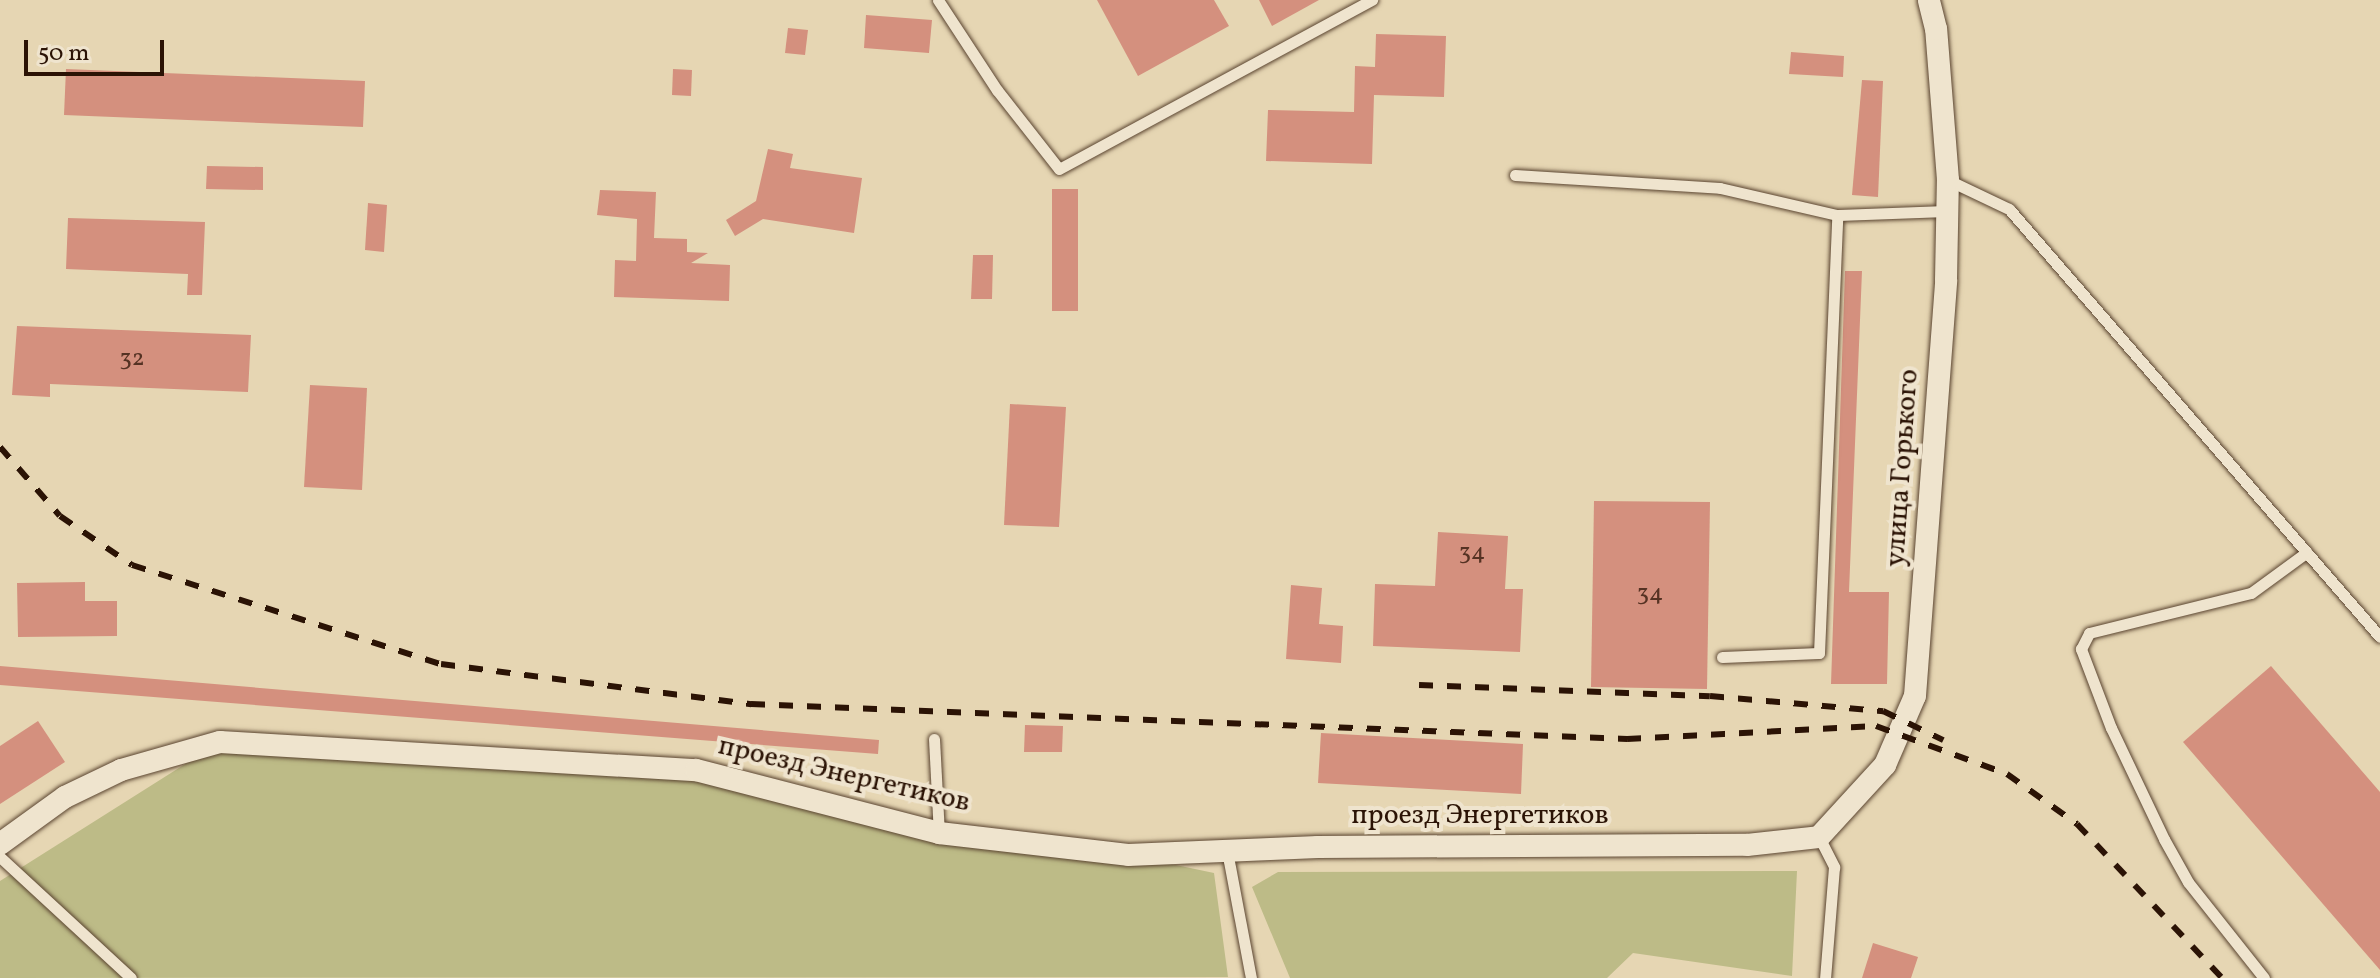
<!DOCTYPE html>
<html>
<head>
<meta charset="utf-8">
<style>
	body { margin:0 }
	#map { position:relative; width:2380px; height:978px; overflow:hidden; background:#e6d6b3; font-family:Vollkorn,serif }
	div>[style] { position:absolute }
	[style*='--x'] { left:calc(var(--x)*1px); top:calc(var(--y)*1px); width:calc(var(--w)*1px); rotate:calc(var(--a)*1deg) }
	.green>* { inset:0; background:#bdbb87 }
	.building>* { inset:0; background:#d4907e }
	.roads { filter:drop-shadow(0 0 2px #5a4430) drop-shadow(0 0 2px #5a4430) }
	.lane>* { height:11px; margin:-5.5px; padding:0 5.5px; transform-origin:5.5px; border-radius:5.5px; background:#efe4ce }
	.street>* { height:22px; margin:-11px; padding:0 11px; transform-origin:11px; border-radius:11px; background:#efe4ce }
	.rail>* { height:6px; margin-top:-3px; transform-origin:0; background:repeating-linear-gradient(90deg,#2b1305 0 14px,transparent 0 28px) }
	span { translate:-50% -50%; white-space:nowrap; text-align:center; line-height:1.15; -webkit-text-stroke:8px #efe4ce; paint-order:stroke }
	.number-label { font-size:24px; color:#553223 }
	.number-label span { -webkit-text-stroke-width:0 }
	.street-label { font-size:28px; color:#2b1305 }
	.scale { position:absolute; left:24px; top:40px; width:140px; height:36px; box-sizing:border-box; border:4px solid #2b1305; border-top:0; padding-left:10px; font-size:24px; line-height:28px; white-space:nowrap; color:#2b1305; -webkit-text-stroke:6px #efe4ce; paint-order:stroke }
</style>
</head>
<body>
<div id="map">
	<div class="green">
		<i style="clip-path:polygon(220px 742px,696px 770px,939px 833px,1128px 855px,1214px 873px,1228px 977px,0 978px,0 881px)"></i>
		<i style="clip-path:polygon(1797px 871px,1792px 976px,1633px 953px,1607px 978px,1290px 978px,1252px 887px,1278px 872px)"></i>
	</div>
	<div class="building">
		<i style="clip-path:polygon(1097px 0,1214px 0,1229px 26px,1138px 76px)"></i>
		<i style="clip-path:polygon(1259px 0,1319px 0,1272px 26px)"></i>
		<i style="clip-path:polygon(866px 15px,932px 20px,929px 53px,864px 48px)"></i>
		<i style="clip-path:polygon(788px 28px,808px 30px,805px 55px,785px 53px)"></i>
		<i style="clip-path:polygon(1376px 34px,1446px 36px,1444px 97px,1374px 95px,1372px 164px,1266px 161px,1268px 110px,1354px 112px,1355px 66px,1375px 67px)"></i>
		<i style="clip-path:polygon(1791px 52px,1844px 56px,1843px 77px,1789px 74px)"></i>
		<i style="clip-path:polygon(66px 69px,365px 81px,363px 127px,64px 115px)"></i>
		<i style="clip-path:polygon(673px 69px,692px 70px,691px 96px,672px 95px)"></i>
		<i style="clip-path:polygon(1862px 80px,1883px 81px,1878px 197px,1852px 195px)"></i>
		<i style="clip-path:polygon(768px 149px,793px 154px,790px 168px,862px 178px,854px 233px,763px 219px,735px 236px,726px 220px,756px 201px)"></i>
		<i style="clip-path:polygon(207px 166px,263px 167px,263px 190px,206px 189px)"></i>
		<i style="clip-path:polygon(1052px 189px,1078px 189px,1078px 311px,1052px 311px)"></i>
		<i style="clip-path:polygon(600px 190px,656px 192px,654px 238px,687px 239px,687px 252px,708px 253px,691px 263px,730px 265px,729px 301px,614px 297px,615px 260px,636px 261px,637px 219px,597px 215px)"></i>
		<i style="clip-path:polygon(368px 203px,387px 205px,384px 252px,365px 250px)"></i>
		<i style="clip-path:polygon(68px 218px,205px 222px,202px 295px,187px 295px,188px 274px,66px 269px)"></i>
		<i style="clip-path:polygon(973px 255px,993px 255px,992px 299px,971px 299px)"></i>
		<i style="clip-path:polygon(1845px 271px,1862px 271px,1849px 592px,1889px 592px,1887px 684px,1831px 684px)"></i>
		<i style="clip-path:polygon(17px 326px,251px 335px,248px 392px,50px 384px,50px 397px,12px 395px)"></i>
		<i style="clip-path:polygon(310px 385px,367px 388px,362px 490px,304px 487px)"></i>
		<i style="clip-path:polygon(1010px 404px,1066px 407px,1059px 527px,1004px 525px)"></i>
		<i style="clip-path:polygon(1594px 501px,1710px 502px,1707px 689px,1591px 687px)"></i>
		<i style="clip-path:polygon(1438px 532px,1508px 536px,1505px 589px,1523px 589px,1520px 652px,1373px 646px,1375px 584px,1435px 586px)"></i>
		<i style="clip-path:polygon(85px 582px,85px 601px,117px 601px,117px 636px,18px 637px,17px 583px)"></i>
		<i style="clip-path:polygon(1291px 585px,1322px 588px,1319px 624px,1343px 626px,1341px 663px,1286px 659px)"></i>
		<i style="clip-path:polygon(0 666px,879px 740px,878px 754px,0 685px)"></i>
		<i style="clip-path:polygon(2271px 666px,2380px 792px,2380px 970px,2183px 742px)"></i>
		<i style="clip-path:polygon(38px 721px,65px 762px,0 804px,0 746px)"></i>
		<i style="clip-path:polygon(1025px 725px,1063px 726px,1062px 752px,1024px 752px)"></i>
		<i style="clip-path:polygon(1321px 733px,1523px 744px,1521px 794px,1318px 783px)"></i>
		<i style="clip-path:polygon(1873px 943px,1918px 957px,1911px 978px,1862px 978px)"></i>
	</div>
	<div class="roads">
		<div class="lane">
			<i style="--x:938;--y:0;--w:108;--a:56.8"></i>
			<i style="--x:997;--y:90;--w:100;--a:51.9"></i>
			<i style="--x:1059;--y:169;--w:356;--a:-28.4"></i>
			<i style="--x:1515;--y:175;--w:205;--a:3.6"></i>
			<i style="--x:1720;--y:188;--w:120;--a:13"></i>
			<i style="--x:1948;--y:180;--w:68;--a:25.4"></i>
			<i style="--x:2009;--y:209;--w:566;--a:49.08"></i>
			<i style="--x:1722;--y:657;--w:97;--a:-2.4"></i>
			<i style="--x:1819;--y:653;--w:438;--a:-87.6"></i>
			<i style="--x:1837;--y:215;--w:110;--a:-2.1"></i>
			<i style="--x:934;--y:739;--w:94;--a:87"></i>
			<i style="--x:1819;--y:837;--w:34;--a:63"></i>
			<i style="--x:1834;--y:867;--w:111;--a:94.6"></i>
			<i style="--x:1227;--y:851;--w:129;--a:79.3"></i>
			<i style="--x:0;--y:857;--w:178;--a:42.7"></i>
			<i style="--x:2264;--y:978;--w:122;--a:-128.4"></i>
			<i style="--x:2188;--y:882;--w:49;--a:-119.2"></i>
			<i style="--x:2164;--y:839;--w:123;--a:-115.5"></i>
			<i style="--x:2111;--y:728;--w:85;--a:-110.8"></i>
			<i style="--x:2081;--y:649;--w:18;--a:-63"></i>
			<i style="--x:2089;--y:633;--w:167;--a:-13.9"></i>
			<i style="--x:2251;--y:593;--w:69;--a:-36.2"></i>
		</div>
		<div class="street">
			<i style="--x:0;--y:844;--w:80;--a:-35.9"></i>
			<i style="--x:65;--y:797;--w:62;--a:-25.7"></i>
			<i style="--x:121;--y:770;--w:103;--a:-15.8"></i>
			<i style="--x:220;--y:742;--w:477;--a:3.4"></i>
			<i style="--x:696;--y:770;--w:251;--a:14.5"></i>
			<i style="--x:939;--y:833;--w:190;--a:6.6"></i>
			<i style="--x:1128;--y:855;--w:190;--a:-2.4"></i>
			<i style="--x:1318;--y:847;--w:429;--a:-0.3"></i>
			<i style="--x:1747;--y:845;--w:72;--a:-6.3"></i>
			<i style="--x:1819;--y:837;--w:98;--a:-47.5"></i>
			<i style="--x:1885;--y:765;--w:75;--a:-66.5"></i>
			<i style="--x:1915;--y:696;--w:417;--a:-85.7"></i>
			<i style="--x:1946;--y:280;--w:100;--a:-88.9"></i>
			<i style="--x:1948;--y:180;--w:151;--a:-94.5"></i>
			<i style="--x:1936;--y:29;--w:30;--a:-104"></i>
		</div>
	</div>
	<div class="rail">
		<i style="--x:0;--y:447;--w:91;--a:49"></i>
		<i style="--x:60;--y:516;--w:87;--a:34.2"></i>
		<i style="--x:132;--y:565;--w:324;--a:17.8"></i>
		<i style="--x:441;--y:664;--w:313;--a:7.4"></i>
		<i style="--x:751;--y:704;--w:877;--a:2.29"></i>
		<i style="--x:1627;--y:739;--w:249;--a:-3"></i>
		<i style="--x:1876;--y:726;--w:140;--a:20.1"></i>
		<i style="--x:2007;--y:774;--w:86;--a:35.5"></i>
		<i style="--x:2077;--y:824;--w:212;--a:46.7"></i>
		<i style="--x:1419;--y:685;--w:291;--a:2.2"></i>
		<i style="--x:1710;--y:696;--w:174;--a:5"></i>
		<i style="--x:1883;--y:711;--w:67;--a:25.8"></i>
	</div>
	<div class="number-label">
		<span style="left:132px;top:360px">32</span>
		<span style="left:1472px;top:554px">34</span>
		<span style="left:1650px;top:595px">34</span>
	</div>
	<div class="street-label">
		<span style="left:1903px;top:468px;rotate:-86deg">улица Горького</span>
		<span style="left:844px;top:775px;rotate:13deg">проезд Энергетиков</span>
		<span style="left:1480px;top:816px">проезд Энергетиков</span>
	</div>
	<div class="scale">50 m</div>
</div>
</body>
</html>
